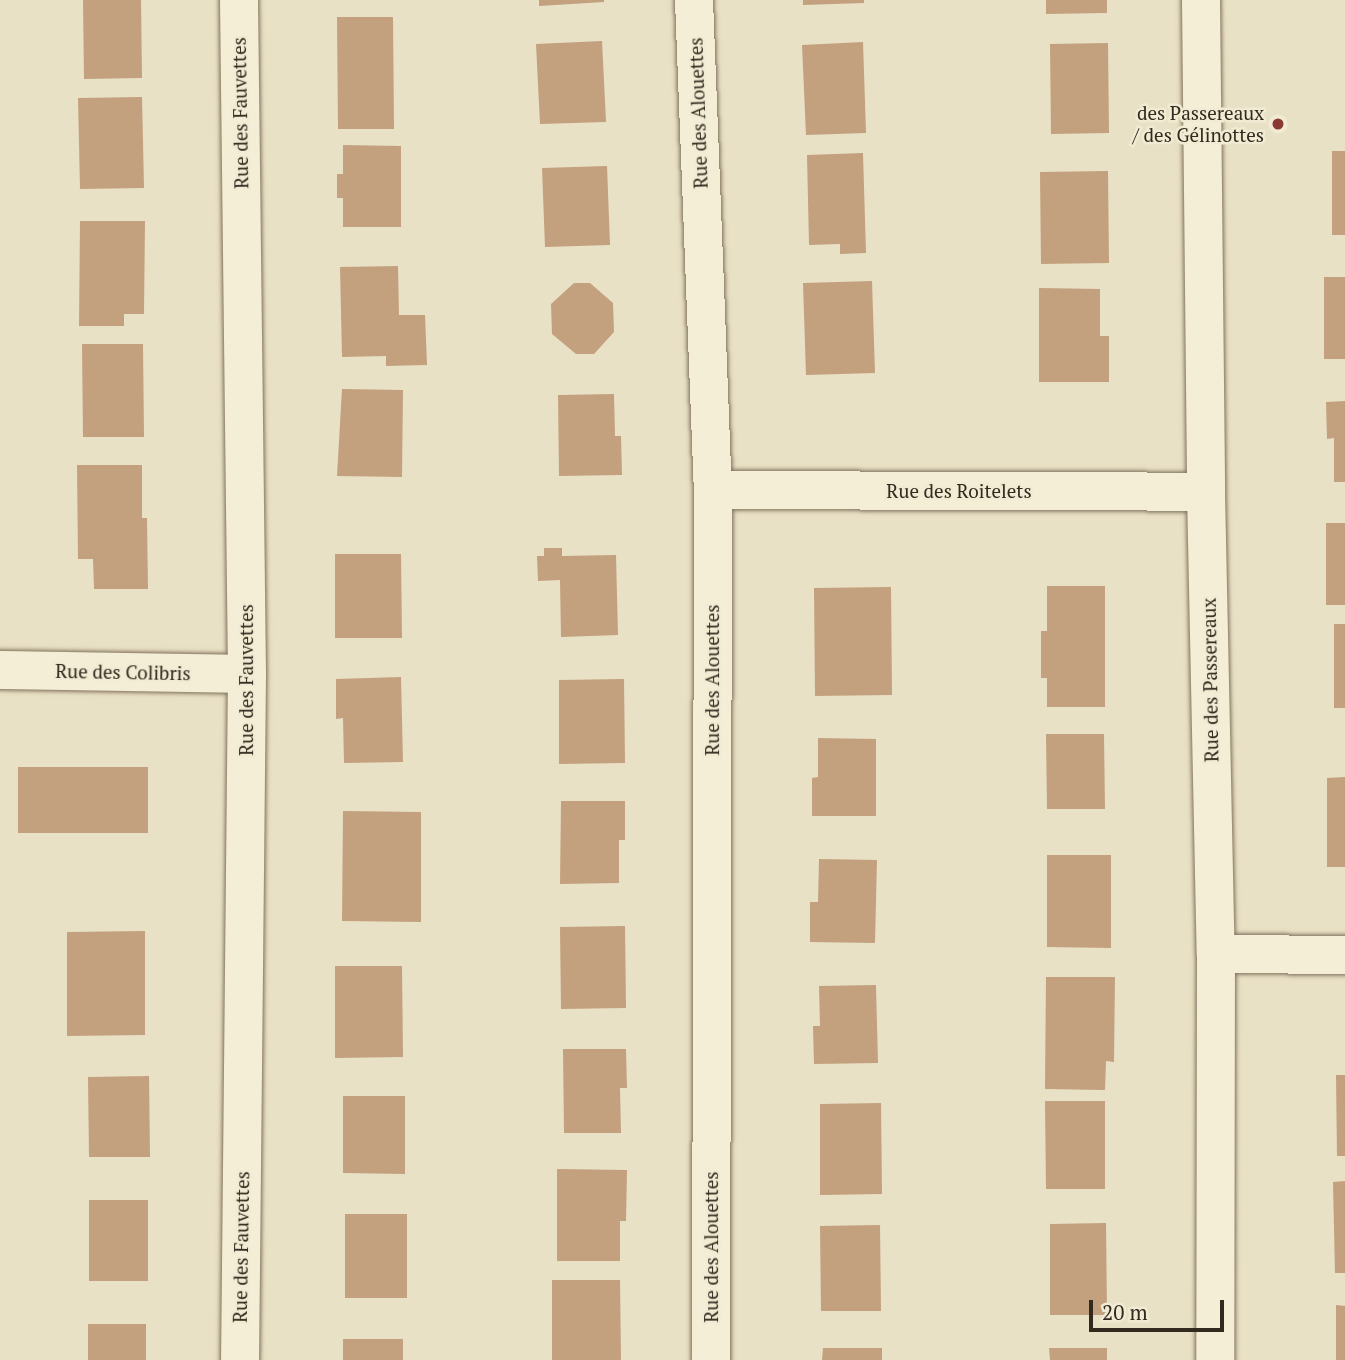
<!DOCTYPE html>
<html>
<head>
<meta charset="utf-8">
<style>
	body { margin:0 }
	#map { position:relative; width:1345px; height:1360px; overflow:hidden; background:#e9e1c5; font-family:"PT Serif",serif }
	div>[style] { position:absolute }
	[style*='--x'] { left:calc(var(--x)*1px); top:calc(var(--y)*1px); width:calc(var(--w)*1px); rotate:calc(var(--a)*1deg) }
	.building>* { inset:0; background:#c3a07e }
	.roads { filter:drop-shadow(0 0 2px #82735d) drop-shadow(0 0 2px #82735d) }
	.street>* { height:38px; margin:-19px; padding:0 19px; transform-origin:19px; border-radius:19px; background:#f5eed7 }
	.dots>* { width:19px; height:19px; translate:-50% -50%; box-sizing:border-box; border:4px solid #f1ebd3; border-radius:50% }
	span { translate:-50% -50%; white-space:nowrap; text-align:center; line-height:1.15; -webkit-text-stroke:5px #f1ebd3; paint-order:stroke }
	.street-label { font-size:19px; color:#332a1f }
	.poi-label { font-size:19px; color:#332a1f }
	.right { translate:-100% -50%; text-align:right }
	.scale { position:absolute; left:1089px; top:1300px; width:135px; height:32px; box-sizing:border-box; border:4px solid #332a1f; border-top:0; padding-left:9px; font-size:21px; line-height:24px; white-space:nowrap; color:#332a1f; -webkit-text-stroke:5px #f1ebd3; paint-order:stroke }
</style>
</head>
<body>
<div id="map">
	<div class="building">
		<i style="clip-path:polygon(83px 0,141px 0,142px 78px,84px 79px)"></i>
		<i style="clip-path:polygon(539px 0,604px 0,604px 2px,539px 6px)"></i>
		<i style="clip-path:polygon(803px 0,864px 0,864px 3px,803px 5px)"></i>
		<i style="clip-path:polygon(1046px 0,1107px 0,1107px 13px,1046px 14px)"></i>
		<i style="clip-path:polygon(337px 17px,393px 17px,394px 129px,338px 129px)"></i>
		<i style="clip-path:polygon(602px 41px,606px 122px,540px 124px,536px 44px)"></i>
		<i style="clip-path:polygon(863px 42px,866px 133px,806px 135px,802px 45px)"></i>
		<i style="clip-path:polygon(1108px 43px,1109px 133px,1051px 134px,1050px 44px)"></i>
		<i style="clip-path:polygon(142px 97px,144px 188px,80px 189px,78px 98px)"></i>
		<i style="clip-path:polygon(343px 145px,401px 146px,401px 227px,343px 227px,343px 198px,337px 198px,337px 174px,343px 174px)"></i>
		<i style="clip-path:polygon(1332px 151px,1345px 151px,1345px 235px,1332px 235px)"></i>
		<i style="clip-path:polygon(863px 153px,866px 253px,840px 254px,840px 244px,809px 245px,807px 155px)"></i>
		<i style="clip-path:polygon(607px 166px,610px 245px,545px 247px,542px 168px)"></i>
		<i style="clip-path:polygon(1108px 171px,1109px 263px,1041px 264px,1040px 172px)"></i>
		<i style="clip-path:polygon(80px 221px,145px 221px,144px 314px,124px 314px,124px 326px,79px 326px)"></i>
		<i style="clip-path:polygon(398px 266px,399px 315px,425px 315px,427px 365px,386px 366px,386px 356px,342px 357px,340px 267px)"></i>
		<i style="clip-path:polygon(1324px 277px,1345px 277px,1345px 359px,1324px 359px)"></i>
		<i style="clip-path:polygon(872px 281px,875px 373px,806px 375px,803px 283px)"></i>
		<i style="clip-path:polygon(574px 283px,590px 283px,613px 303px,614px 332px,594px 354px,576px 354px,552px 334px,551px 304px)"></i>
		<i style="clip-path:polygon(1039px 288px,1100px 289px,1100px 336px,1109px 336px,1109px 382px,1039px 382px)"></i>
		<i style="clip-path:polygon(82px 344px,143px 344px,144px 437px,83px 437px)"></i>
		<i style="clip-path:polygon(342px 389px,403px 390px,402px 477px,337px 476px)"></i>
		<i style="clip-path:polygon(614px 394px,615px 436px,621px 436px,622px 475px,559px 476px,558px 395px)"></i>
		<i style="clip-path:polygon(1345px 401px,1345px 482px,1334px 482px,1334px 438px,1327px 439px,1326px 402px)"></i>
		<i style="clip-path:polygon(77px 465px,142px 465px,142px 518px,147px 518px,148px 589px,94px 589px,93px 559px,78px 559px)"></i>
		<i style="clip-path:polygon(1326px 523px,1345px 523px,1345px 605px,1326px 605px)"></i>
		<i style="clip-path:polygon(544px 548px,562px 548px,562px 556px,616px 555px,618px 635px,561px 637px,560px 580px,538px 581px,537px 556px,544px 556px)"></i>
		<i style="clip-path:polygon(335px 554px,401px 554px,402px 638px,335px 638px)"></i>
		<i style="clip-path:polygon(1047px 586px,1105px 586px,1105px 707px,1047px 707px,1047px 678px,1041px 678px,1041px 631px,1047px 631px)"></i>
		<i style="clip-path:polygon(891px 587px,892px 695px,815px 696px,814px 588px)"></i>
		<i style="clip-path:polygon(1334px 624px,1345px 624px,1345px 708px,1334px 708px)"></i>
		<i style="clip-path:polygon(401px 677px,403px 762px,344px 763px,343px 718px,336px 719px,336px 679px)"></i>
		<i style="clip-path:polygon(624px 679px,625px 763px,559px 764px,559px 680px)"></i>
		<i style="clip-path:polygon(1046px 734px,1104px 734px,1105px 809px,1047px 809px)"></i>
		<i style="clip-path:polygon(818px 738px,876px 739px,876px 816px,812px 816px,812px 778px,818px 777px)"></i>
		<i style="clip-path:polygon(18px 767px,148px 767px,148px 833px,18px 833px)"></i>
		<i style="clip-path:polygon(1345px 777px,1345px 867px,1327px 867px,1327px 778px)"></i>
		<i style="clip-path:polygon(561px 801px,625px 801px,625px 840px,619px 840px,619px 883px,560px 884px)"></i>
		<i style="clip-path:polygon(343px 811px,421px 812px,421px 922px,342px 921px)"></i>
		<i style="clip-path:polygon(1047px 855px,1111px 855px,1111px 948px,1047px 947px)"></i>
		<i style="clip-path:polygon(819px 859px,877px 860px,875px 943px,810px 942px,810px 902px,818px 902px)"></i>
		<i style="clip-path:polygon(625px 926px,626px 1008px,561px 1009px,560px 927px)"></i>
		<i style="clip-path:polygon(145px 931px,145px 1035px,67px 1036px,67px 932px)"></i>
		<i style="clip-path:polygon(335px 966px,402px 966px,403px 1057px,335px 1058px)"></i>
		<i style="clip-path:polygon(1046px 977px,1115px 977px,1114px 1062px,1106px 1061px,1105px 1090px,1045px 1089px)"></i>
		<i style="clip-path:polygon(876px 985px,878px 1063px,814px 1064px,813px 1026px,820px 1026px,819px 986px)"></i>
		<i style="clip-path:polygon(563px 1049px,626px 1049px,627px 1088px,620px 1088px,621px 1133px,564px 1133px)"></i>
		<i style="clip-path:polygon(1336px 1075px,1345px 1075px,1345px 1156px,1337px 1156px)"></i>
		<i style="clip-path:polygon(149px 1076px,150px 1157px,89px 1157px,88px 1077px)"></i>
		<i style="clip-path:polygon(343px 1096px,405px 1096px,405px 1174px,343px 1173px)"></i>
		<i style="clip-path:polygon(1045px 1101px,1105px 1101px,1105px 1189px,1046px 1189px)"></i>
		<i style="clip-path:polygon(881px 1103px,882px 1194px,820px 1195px,820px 1104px)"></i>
		<i style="clip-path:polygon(557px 1169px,627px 1170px,626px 1221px,620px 1221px,620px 1261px,557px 1261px)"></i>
		<i style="clip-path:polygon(1345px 1181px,1345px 1273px,1335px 1273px,1333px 1182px)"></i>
		<i style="clip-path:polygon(89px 1200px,148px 1200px,148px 1281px,89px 1281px)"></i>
		<i style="clip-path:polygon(345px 1214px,407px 1214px,407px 1298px,345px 1298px)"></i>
		<i style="clip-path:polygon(1106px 1223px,1107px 1315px,1050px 1315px,1050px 1224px)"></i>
		<i style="clip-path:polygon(880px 1225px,881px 1311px,821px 1311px,820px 1226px)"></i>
		<i style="clip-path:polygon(552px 1280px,620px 1280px,621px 1360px,552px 1360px)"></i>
		<i style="clip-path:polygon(1336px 1305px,1345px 1306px,1345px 1360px,1336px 1360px)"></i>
		<i style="clip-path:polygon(88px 1324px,146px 1324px,146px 1360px,88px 1360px)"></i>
		<i style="clip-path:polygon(343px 1339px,403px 1339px,403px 1360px,343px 1360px)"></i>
		<i style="clip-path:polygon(823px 1348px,882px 1348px,882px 1360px,822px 1360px)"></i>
		<i style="clip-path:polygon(1049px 1348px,1107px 1348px,1107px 1360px,1050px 1360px)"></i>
	</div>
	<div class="roads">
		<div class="street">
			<i style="--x:239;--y:0;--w:674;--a:89.32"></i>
			<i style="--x:247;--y:674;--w:686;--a:90.58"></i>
			<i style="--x:694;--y:0;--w:490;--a:87.8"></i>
			<i style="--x:713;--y:490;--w:870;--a:90.13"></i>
			<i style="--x:1201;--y:0;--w:492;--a:89.4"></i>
			<i style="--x:1206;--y:492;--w:462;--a:88.8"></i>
			<i style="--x:1216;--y:954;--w:406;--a:90.1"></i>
			<i style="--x:713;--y:490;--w:493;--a:0.2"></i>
			<i style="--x:0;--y:670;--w:247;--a:0.9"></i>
			<i style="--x:1216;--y:954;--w:129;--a:0.4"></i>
		</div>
	</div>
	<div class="dots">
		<i style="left:1278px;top:124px;background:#8a3a33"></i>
	</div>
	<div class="street-label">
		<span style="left:240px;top:113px;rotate:-91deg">Rue des Fauvettes</span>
		<span style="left:698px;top:113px;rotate:-92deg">Rue des Alouettes</span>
		<span style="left:959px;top:491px">Rue des Roitelets</span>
		<span style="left:123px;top:672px;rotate:1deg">Rue des Colibris</span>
		<span style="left:246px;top:680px;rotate:-90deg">Rue des Fauvettes</span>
		<span style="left:712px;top:680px;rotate:-90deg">Rue des Alouettes</span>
		<span style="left:1210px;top:680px;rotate:-91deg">Rue des Passereaux</span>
		<span style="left:241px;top:1247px;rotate:-89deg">Rue des Fauvettes</span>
		<span style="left:711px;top:1247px;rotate:-90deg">Rue des Alouettes</span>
	</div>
	<div class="poi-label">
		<span class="right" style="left:1264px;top:124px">des Passereaux<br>/ des Gélinottes</span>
	</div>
	<div class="scale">20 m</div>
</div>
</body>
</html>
